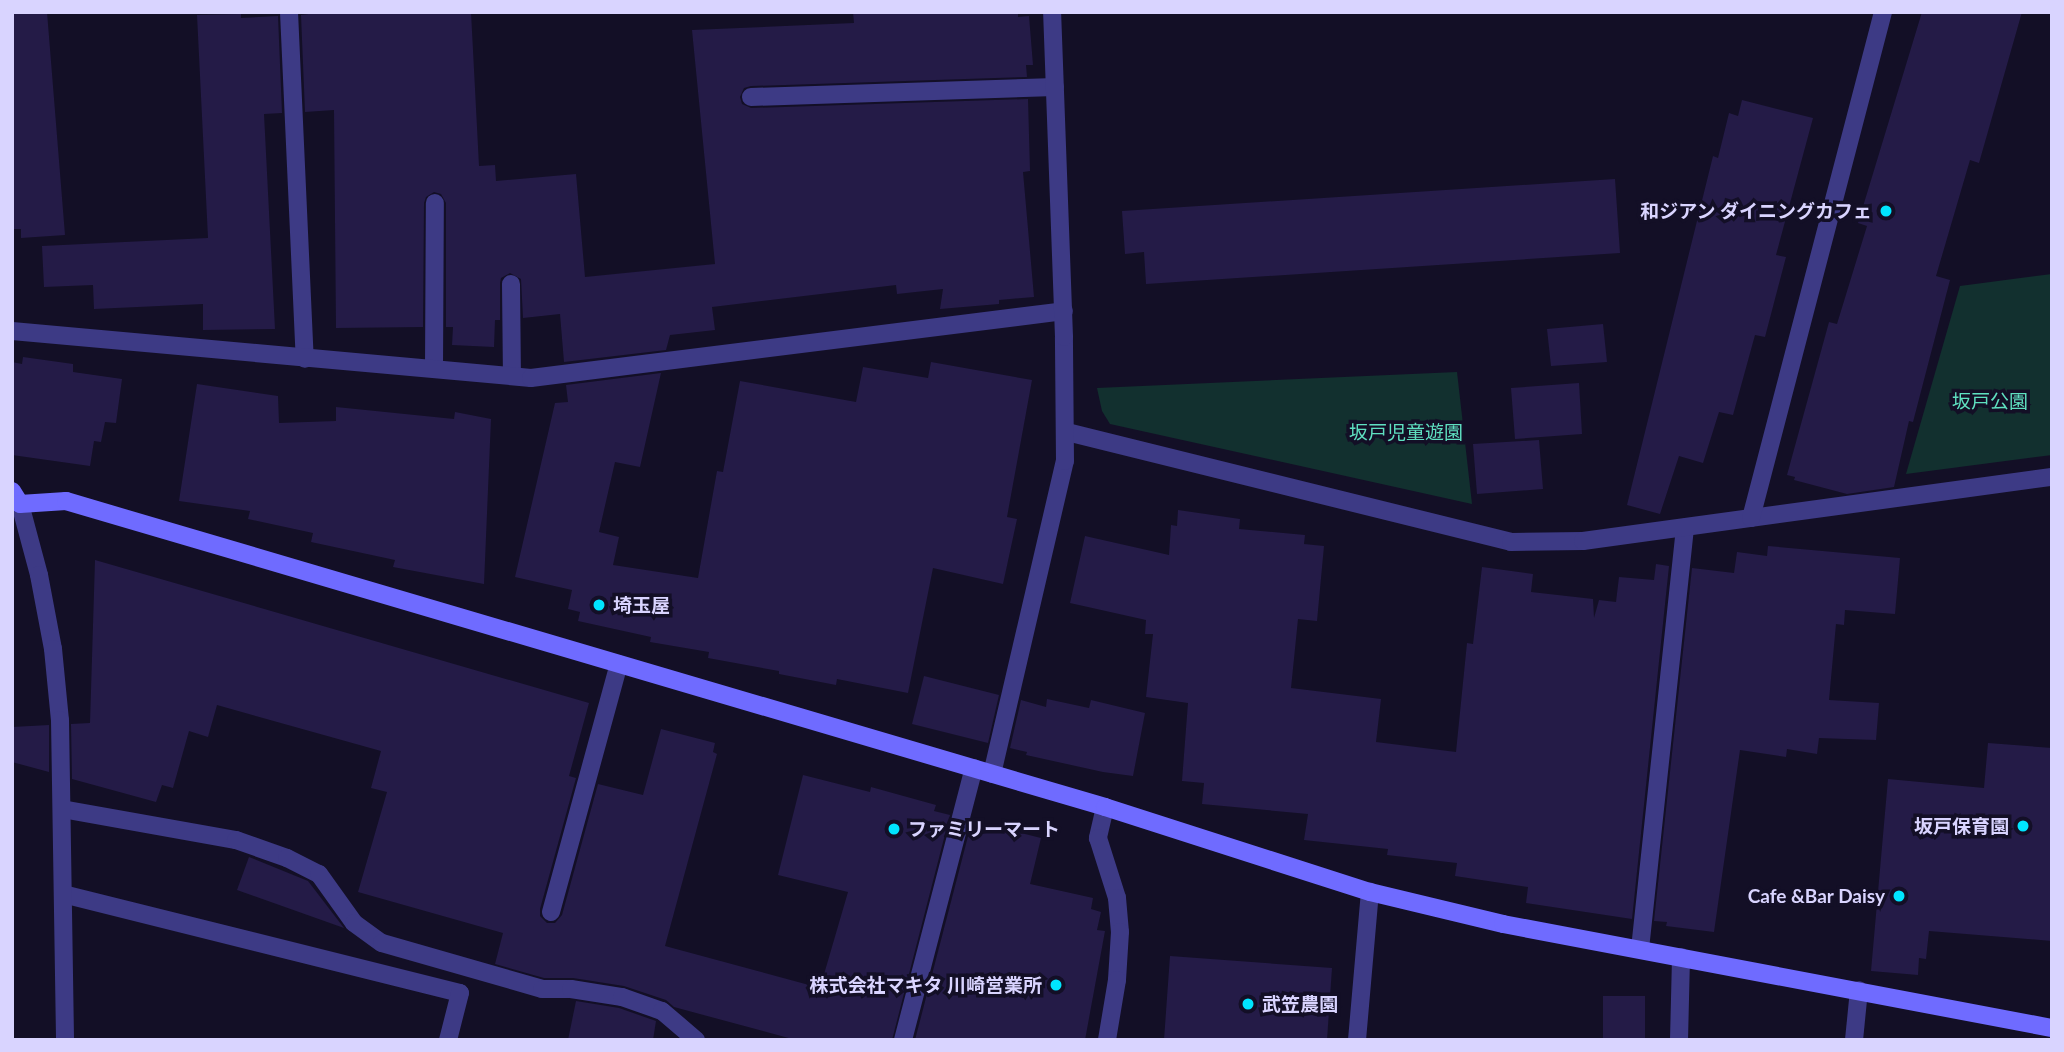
<!DOCTYPE html>
<html>
<head>
<meta charset="utf-8">
<style>
	body { margin:0 }
	#map { position:relative; width:2064px; height:1052px; overflow:hidden; background:#130f26; font-family:Lato,"Noto Sans JP",sans-serif }
	div>[style] { position:absolute }
	[style*='--x'] { left:calc(var(--x)*1px); top:calc(var(--y)*1px); width:calc(var(--w)*1px); rotate:calc(var(--a)*1deg) }
	.green>* { inset:0; background:#12302f }
	.building>* { inset:0; background:#241b47 }
	.lane>* { height:18px; margin:-9px; padding:0 9px; transform-origin:9px; border-radius:9px; background:#3d3a85 }
	.street>* { height:18px; margin:-9px; padding:0 9px; transform-origin:9px; border-radius:9px; background:#3d3a85 }
	.secondary>* { height:18px; margin:-9px; padding:0 9px; transform-origin:9px; border-radius:9px; background:#6f6bff }
	.dots>* { width:19px; height:19px; translate:-50% -50%; box-sizing:border-box; border:4px solid #130f26; border-radius:50% }
	span { translate:-50% -50%; white-space:nowrap; text-align:center; line-height:1.15; -webkit-text-stroke:7px #130f26; paint-order:stroke }
	.poi-label { font-size:19px; color:#d9d4ff; font-weight:700 }
	.right { translate:-100% -50%; text-align:right }
	.left { translate:0 -50%; text-align:left }
	.park-label { font-size:19px; color:#5fe0c0 }
	.frame { position:absolute; inset:0; border:14px solid #d9d4ff; pointer-events:none }
</style>
</head>
<body>
<div id="map">
	<div class="green">
		<i style="clip-path:polygon(2052px 274px,2052px 455px,1906px 474px,1960px 286px)"></i>
		<i style="clip-path:polygon(1457px 372px,1472px 504px,1110px 424px,1102px 411px,1097px 388px)"></i>
	</div>
	<div class="building">
		<i style="clip-path:polygon(12px 12px,47px 12px,65px 235px,21px 238px,21px 229px,12px 229px)"></i>
		<i style="clip-path:polygon(324px 12px,471px 12px,479px 166px,495px 165px,496px 181px,576px 174px,585px 277px,715px 264px,692px 30px,854px 23px,853px 12px,1018px 12px,1018px 17px,1029px 16px,1033px 65px,1026px 65px,1027px 77px,751px 86px,744px 88px,740px 97px,742px 104px,751px 108px,1028px 99px,1030px 171px,1023px 172px,1034px 297px,999px 300px,999px 304px,940px 309px,943px 289px,897px 294px,896px 285px,712px 307px,715px 330px,670px 335px,666px 350px,564px 362px,560px 314px,523px 318px,521px 279px,510px 273px,501px 278px,500px 283px,500px 320px,495px 320px,494px 347px,452px 345px,453px 327px,446px 327px,446px 203px,441px 194px,434px 192px,426px 197px,424px 203px,423px 327px,336px 328px,334px 110px,305px 112px,301px 15px)"></i>
		<i style="clip-path:polygon(1922px 12px,2022px 12px,1979px 163px,1970px 160px,1936px 276px,1950px 280px,1913px 422px,1909px 421px,1894px 487px,1847px 494px,1794px 480px,1795px 477px,1787px 475px,1829px 322px,1837px 324px,1867px 226px,1858px 223px)"></i>
		<i style="clip-path:polygon(241px 14px,241px 18px,278px 16px,282px 113px,264px 114px,275px 329px,203px 330px,203px 304px,94px 309px,93px 285px,44px 287px,42px 246px,208px 238px,197px 15px)"></i>
		<i style="clip-path:polygon(1742px 100px,1813px 118px,1776px 255px,1786px 257px,1765px 337px,1755px 335px,1733px 415px,1719px 412px,1703px 463px,1679px 456px,1660px 514px,1627px 505px,1713px 156px,1718px 158px,1729px 113px,1738px 116px)"></i>
		<i style="clip-path:polygon(1615px 179px,1620px 253px,1146px 284px,1144px 252px,1125px 254px,1122px 211px)"></i>
		<i style="clip-path:polygon(1603px 324px,1607px 362px,1551px 366px,1547px 329px)"></i>
		<i style="clip-path:polygon(23px 357px,73px 364px,73px 372px,122px 379px,116px 423px,105px 422px,101px 442px,94px 441px,90px 466px,12px 455px,12px 362px,22px 364px)"></i>
		<i style="clip-path:polygon(931px 362px,1032px 380px,1007px 517px,1017px 519px,1003px 584px,933px 568px,908px 693px,837px 679px,836px 685px,779px 674px,779px 671px,708px 658px,709px 652px,650px 642px,651px 637px,578px 621px,580px 612px,568px 609px,572px 590px,515px 577px,555px 403px,568px 402px,566px 385px,661px 373px,640px 467px,615px 462px,599px 532px,619px 537px,613px 565px,698px 578px,717px 471px,723px 472px,740px 381px,856px 402px,863px 367px,928px 378px)"></i>
		<i style="clip-path:polygon(1579px 383px,1582px 434px,1515px 439px,1511px 388px)"></i>
		<i style="clip-path:polygon(197px 384px,278px 396px,279px 423px,336px 421px,336px 407px,454px 419px,455px 412px,491px 419px,484px 584px,393px 567px,395px 560px,311px 542px,313px 533px,248px 519px,250px 511px,179px 501px)"></i>
		<i style="clip-path:polygon(1539px 440px,1543px 489px,1477px 494px,1473px 444px)"></i>
		<i style="clip-path:polygon(1178px 510px,1240px 519px,1239px 529px,1305px 535px,1304px 544px,1324px 546px,1317px 621px,1298px 619px,1291px 688px,1381px 699px,1376px 742px,1456px 752px,1467px 643px,1473px 644px,1482px 567px,1533px 574px,1531px 592px,1593px 599px,1594px 618px,1599px 600px,1616px 602px,1619px 577px,1654px 580px,1656px 564px,1669px 566px,1632px 919px,1526px 903px,1528px 887px,1455px 876px,1457px 863px,1387px 855px,1388px 849px,1304px 840px,1308px 814px,1202px 804px,1204px 783px,1182px 781px,1188px 703px,1146px 697px,1153px 634px,1145px 634px,1146px 620px,1070px 603px,1085px 536px,1169px 555px,1171px 525px,1177px 526px)"></i>
		<i style="clip-path:polygon(1768px 546px,1900px 558px,1895px 614px,1845px 610px,1844px 625px,1836px 624px,1829px 700px,1879px 703px,1876px 740px,1819px 738px,1817px 754px,1787px 749px,1786px 757px,1740px 750px,1714px 932px,1666px 926px,1667px 922px,1654px 921px,1692px 568px,1734px 573px,1737px 552px,1767px 556px)"></i>
		<i style="clip-path:polygon(95px 560px,589px 703px,569px 776px,576px 778px,540px 909px,540px 916px,547px 923px,555px 923px,562px 915px,598px 784px,643px 795px,661px 729px,715px 743px,713px 752px,717px 754px,665px 946px,820px 988px,848px 892px,778px 875px,803px 775px,870px 792px,871px 787px,936px 805px,934px 811px,950px 815px,892px 1040px,796px 1040px,674px 1007px,666px 1000px,624px 986px,573px 978px,544px 978px,495px 964px,503px 933px,358px 892px,387px 792px,371px 788px,381px 751px,217px 705px,208px 737px,189px 731px,173px 788px,162px 785px,156px 802px,72px 779px,71px 724px,90px 723px)"></i>
		<i style="clip-path:polygon(924px 676px,999px 695px,988px 743px,912px 724px)"></i>
		<i style="clip-path:polygon(1047px 699px,1089px 708px,1091px 700px,1145px 713px,1133px 776px,1103px 772px,1026px 755px,1027px 752px,1010px 748px,1021px 700px,1046px 707px)"></i>
		<i style="clip-path:polygon(49px 725px,49px 772px,12px 762px,12px 727px)"></i>
		<i style="clip-path:polygon(1988px 743px,2052px 748px,2052px 941px,1929px 931px,1926px 959px,1919px 958px,1918px 975px,1871px 971px,1888px 779px,1984px 788px)"></i>
		<i style="clip-path:polygon(972px 821px,1041px 838px,1030px 884px,1093px 898px,1091px 909px,1101px 912px,1097px 930px,1105px 931px,1085px 1040px,915px 1040px)"></i>
		<i style="clip-path:polygon(249px 857px,308px 881px,344px 928px,237px 890px)"></i>
		<i style="clip-path:polygon(1170px 956px,1332px 968px,1327px 1040px,1164px 1040px)"></i>
		<i style="clip-path:polygon(1603px 996px,1645px 996px,1645px 1040px,1603px 1040px)"></i>
		<i style="clip-path:polygon(576px 1001px,619px 1008px,656px 1021px,653px 1040px,568px 1040px)"></i>
	</div>
	<div class="lane">
		<i style="--x:751;--y:97;--w:304;--a:-1.9"></i>
		<i style="--x:511;--y:284;--w:92;--a:89.4"></i>
		<i style="--x:434;--y:367;--w:164;--a:-89.7"></i>
		<i style="--x:1105;--y:807;--w:32;--a:103"></i>
		<i style="--x:1098;--y:838;--w:63;--a:72.4"></i>
		<i style="--x:1117;--y:898;--w:34;--a:85"></i>
		<i style="--x:1120;--y:932;--w:48;--a:93.6"></i>
		<i style="--x:1117;--y:980;--w:61;--a:99.5"></i>
		<i style="--x:62;--y:809;--w:177;--a:10.1"></i>
		<i style="--x:236;--y:840;--w:54;--a:19.4"></i>
		<i style="--x:287;--y:858;--w:36;--a:27"></i>
		<i style="--x:319;--y:874;--w:60;--a:54.5"></i>
		<i style="--x:354;--y:923;--w:34;--a:36"></i>
		<i style="--x:382;--y:943;--w:166;--a:16"></i>
		<i style="--x:542;--y:989;--w:29;--a:0"></i>
		<i style="--x:571;--y:989;--w:52;--a:8.9"></i>
		<i style="--x:622;--y:997;--w:42;--a:19.3"></i>
		<i style="--x:63;--y:894;--w:409;--a:14"></i>
		<i style="--x:460;--y:993;--w:49;--a:104.3"></i>
		<i style="--x:551;--y:912;--w:257;--a:-74.7"></i>
		<i style="--x:1640;--y:949;--w:424;--a:-83.9"></i>
		<i style="--x:1357;--y:1040;--w:149;--a:-85"></i>
		<i style="--x:1679;--y:1040;--w:83;--a:-88.6"></i>
	</div>
	<div class="street">
		<i style="--x:289;--y:12;--w:347;--a:87.4"></i>
		<i style="--x:12;--y:331;--w:521;--a:5.17"></i>
		<i style="--x:531;--y:378;--w:537;--a:-7.16"></i>
		<i style="--x:1067;--y:432;--w:457;--a:13.9"></i>
		<i style="--x:1511;--y:542;--w:72;--a:-0.8"></i>
		<i style="--x:1583;--y:541;--w:473;--a:-7.8"></i>
		<i style="--x:20;--y:504;--w:73;--a:75"></i>
		<i style="--x:39;--y:575;--w:75;--a:79.3"></i>
		<i style="--x:53;--y:649;--w:71;--a:84.4"></i>
		<i style="--x:60;--y:720;--w:320;--a:89.1"></i>
		<i style="--x:1751;--y:518;--w:523;--a:-75.38"></i>
		<i style="--x:992;--y:774;--w:321;--a:-76.9"></i>
		<i style="--x:1065;--y:461;--w:124;--a:-90.5"></i>
		<i style="--x:1064;--y:337;--w:325;--a:-92.1"></i>
		<i style="--x:662;--y:1011;--w:45;--a:40.5"></i>
		<i style="--x:903;--y:1040;--w:281;--a:-75.4"></i>
		<i style="--x:1854;--y:1040;--w:50;--a:-84.3"></i>
	</div>
	<div class="secondary">
		<i style="--x:12;--y:491;--w:15;--a:58"></i>
		<i style="--x:20;--y:504;--w:46;--a:-3.7"></i>
		<i style="--x:66;--y:501;--w:1083;--a:16.41"></i>
		<i style="--x:1105;--y:807;--w:278;--a:17.8"></i>
		<i style="--x:1370;--y:892;--w:137;--a:13.5"></i>
		<i style="--x:1503;--y:924;--w:559;--a:10.73"></i>
	</div>
	<div class="dots">
		<i style="left:1886px;top:211px;background:#00e5ff"></i>
		<i style="left:599px;top:605px;background:#00e5ff"></i>
		<i style="left:2023px;top:826px;background:#00e5ff"></i>
		<i style="left:894px;top:829px;background:#00e5ff"></i>
		<i style="left:1899px;top:896px;background:#00e5ff"></i>
		<i style="left:1056px;top:985px;background:#00e5ff"></i>
		<i style="left:1248px;top:1004px;background:#00e5ff"></i>
	</div>
	<div class="poi-label">
		<span class="right" style="left:1872px;top:211px">和ジアン ダイニングカフェ</span>
		<span class="left" style="left:613px;top:605px">埼玉屋</span>
		<span class="right" style="left:2009px;top:826px">坂戸保育園</span>
		<span class="left" style="left:908px;top:829px">ファミリーマート</span>
		<span class="right" style="left:1885px;top:896px">Cafe &amp;Bar Daisy</span>
		<span class="right" style="left:1042px;top:985px">株式会社マキタ 川崎営業所</span>
		<span class="left" style="left:1262px;top:1004px">武笠農園</span>
	</div>
	<div class="park-label">
		<span style="left:1990px;top:401px">坂戸公園</span>
		<span style="left:1406px;top:432px">坂戸児童遊園</span>
	</div>
	<div class="frame"></div>
</div>
</body>
</html>
